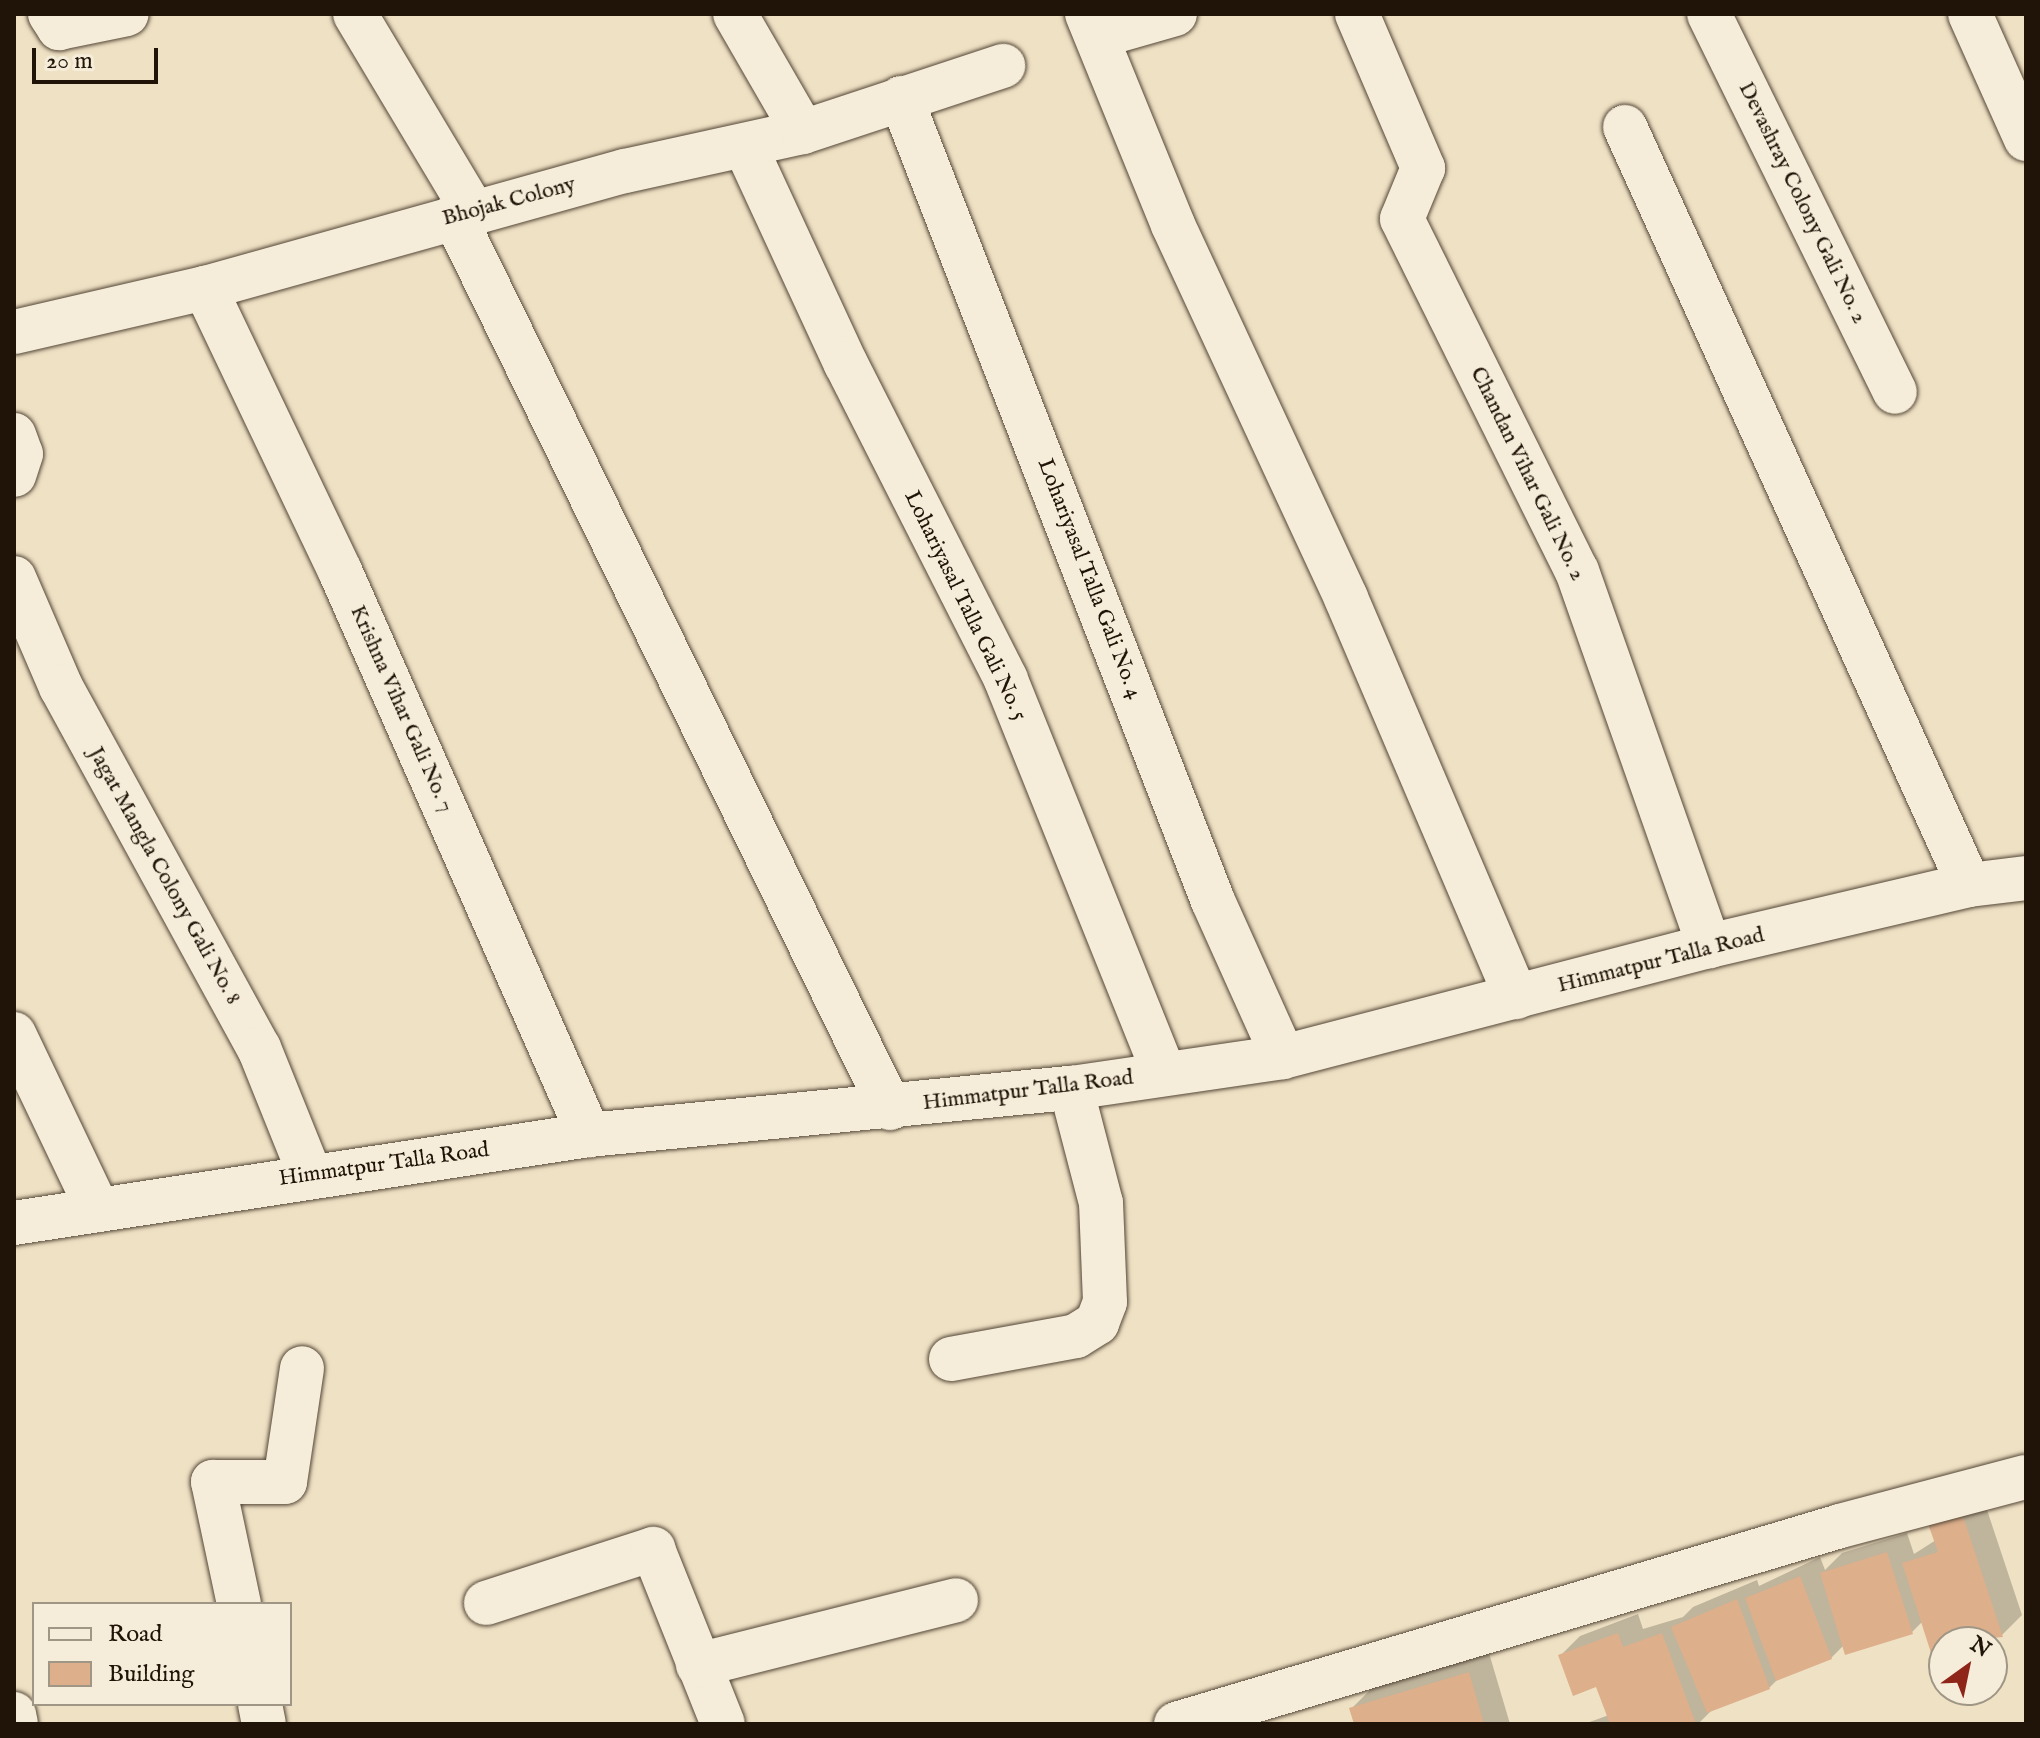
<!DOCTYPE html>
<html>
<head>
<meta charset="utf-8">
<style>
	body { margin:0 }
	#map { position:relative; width:2040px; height:1738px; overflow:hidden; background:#efe1c4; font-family:"IM FELL English",serif }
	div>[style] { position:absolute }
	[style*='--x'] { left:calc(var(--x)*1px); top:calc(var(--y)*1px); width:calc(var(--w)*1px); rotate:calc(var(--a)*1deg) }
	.shadow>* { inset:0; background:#0003 }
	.building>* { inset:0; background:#ddaf8b }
	.roads { filter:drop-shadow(0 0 2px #544737) drop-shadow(0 0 2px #544737) }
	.street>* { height:44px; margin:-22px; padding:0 22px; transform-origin:22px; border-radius:22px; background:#f5ecd9 }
	.secondary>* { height:44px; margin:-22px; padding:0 22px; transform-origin:22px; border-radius:22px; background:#f5ecd9 }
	span { translate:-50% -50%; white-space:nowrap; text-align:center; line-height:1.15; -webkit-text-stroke:6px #f5ecd9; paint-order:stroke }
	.street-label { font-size:22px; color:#201408 }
	.frame { position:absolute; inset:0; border:16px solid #201408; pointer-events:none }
	.legend { position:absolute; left:32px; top:1602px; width:260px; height:104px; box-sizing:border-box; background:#f5ecd9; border:2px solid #a09685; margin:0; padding:10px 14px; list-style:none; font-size:24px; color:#201408 }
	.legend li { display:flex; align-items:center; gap:16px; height:40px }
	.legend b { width:40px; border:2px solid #a09685 }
	.north { position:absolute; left:1928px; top:1626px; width:80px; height:80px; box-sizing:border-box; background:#f5ecd9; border:2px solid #a09685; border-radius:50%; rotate:33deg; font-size:22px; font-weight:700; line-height:32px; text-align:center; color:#201408 }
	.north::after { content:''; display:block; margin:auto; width:28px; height:36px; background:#8f2418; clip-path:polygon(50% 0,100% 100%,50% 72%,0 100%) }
	.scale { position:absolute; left:32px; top:48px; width:126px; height:36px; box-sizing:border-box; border:4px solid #201408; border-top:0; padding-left:10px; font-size:24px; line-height:28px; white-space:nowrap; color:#201408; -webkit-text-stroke:6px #f5ecd9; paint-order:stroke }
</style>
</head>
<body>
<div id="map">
	<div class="shadow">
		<i style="clip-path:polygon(1981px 1492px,2022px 1615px,2002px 1635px,1980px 1642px,1944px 1642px,1944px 1654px,1923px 1621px,1912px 1632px,1844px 1645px,1831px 1658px,1779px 1678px,1769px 1688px,1714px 1708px,1698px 1724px,1584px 1724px,1609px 1715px,1598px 1684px,1560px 1656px,1580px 1636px,1638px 1614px,1643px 1629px,1683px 1617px,1693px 1607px,1757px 1580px,1759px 1586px,1820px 1557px,1825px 1570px,1842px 1553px,1907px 1533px,1914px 1554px,1936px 1540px)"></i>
		<i style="clip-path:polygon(1489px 1653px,1510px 1724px,1356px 1724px,1352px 1708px,1372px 1688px)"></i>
	</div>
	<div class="building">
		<i style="clip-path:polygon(1961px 1510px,2003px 1637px,1944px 1642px,1944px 1656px,1933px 1659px,1902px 1563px,1938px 1552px,1927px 1521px)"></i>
		<i style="clip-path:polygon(1887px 1552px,1913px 1634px,1845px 1655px,1820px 1573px)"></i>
		<i style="clip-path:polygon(1800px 1576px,1832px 1659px,1776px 1681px,1745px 1598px)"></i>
		<i style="clip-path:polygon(1737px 1599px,1770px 1689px,1707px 1713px,1671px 1627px)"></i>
		<i style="clip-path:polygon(1618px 1633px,1623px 1647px,1662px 1633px,1696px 1724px,1610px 1724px,1596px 1687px,1573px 1696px,1558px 1655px)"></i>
		<i style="clip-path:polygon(1469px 1672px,1484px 1724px,1354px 1724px,1349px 1708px)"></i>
	</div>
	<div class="roads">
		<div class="street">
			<i style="--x:50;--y:14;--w:17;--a:57"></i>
			<i style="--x:59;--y:28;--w:69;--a:-11.6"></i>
			<i style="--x:355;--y:14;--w:230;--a:59.1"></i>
			<i style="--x:735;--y:14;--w:136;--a:60"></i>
			<i style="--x:1087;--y:14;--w:228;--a:67.8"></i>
			<i style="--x:1173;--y:225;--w:411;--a:65.1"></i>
			<i style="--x:1346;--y:598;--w:434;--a:66.9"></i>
			<i style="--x:1357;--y:14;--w:168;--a:66.8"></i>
			<i style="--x:1423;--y:168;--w:55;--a:112.4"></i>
			<i style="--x:1402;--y:219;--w:393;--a:63.6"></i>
			<i style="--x:1577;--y:571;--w:398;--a:70.6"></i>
			<i style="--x:1709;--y:14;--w:421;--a:63.8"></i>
			<i style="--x:1970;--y:14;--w:137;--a:65.9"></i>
			<i style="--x:1098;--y:36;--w:80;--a:-15.9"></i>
			<i style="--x:901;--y:98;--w:861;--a:68.77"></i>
			<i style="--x:1213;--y:901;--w:171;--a:65.8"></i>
			<i style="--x:1625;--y:127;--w:832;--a:65.59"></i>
			<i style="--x:746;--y:148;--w:238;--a:65.2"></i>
			<i style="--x:846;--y:364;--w:354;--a:63.1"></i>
			<i style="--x:1006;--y:680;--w:424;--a:68.1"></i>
			<i style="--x:454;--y:216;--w:993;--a:63.95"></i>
			<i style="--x:205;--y:288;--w:314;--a:64.5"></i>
			<i style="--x:340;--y:571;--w:617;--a:66.18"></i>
			<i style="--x:14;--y:332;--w:196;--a:-13"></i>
			<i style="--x:205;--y:288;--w:436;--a:-15.6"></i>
			<i style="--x:625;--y:171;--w:182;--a:-12.4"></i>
			<i style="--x:803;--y:132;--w:211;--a:-18.3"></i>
			<i style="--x:14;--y:435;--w:20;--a:70"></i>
			<i style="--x:21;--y:454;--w:22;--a:108"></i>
			<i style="--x:14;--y:578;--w:119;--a:66.7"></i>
			<i style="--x:61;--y:687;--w:412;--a:61.3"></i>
			<i style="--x:259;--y:1048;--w:137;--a:68.1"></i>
			<i style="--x:14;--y:1034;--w:195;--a:64.5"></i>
			<i style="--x:951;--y:1359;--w:127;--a:-10.4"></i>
			<i style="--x:1076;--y:1336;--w:25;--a:-32"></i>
			<i style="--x:1097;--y:1323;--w:22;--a:-69"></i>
			<i style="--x:1105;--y:1302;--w:99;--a:-92.3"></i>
			<i style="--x:1101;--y:1203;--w:119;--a:-104.6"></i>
			<i style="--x:486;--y:1603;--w:176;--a:-17.9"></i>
			<i style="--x:653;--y:1549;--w:188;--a:68.2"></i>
			<i style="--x:239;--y:1604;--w:125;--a:-102"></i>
			<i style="--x:213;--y:1482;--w:72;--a:0"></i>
			<i style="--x:285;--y:1482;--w:115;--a:-81.5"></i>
			<i style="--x:698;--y:1665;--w:266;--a:-14.1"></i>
			<i style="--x:260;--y:1704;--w:20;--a:79"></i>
			<i style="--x:14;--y:1714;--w:10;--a:79"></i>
			<i style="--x:1176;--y:1724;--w:693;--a:-16.6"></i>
			<i style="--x:1840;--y:1526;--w:192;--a:-14.8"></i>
		</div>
		<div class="secondary">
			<i style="--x:14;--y:1223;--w:582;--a:-8.7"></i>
			<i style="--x:589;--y:1135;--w:484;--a:-5.6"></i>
			<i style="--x:1071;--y:1088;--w:214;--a:-8.3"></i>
			<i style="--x:1283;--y:1057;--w:440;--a:-14.6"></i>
			<i style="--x:1709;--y:946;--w:267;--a:-13.2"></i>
			<i style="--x:1969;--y:885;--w:57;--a:-7"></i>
		</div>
	</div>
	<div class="street-label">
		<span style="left:509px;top:202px;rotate:-15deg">Bhojak Colony</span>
		<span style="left:1802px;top:203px;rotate:64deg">Devashray Colony Gali No. 2</span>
		<span style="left:1527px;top:474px;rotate:64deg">Chandan Vihar Gali No. 2</span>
		<span style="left:1089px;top:579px;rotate:69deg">Lohariyasal Talla Gali No. 4</span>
		<span style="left:965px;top:606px;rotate:64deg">Lohariyasal Talla Gali No. 5</span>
		<span style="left:401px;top:709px;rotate:66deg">Krishna Vihar Gali No. 7</span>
		<span style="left:164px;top:876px;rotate:61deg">Jagat Mangla Colony Gali No. 8</span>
		<span style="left:1661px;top:961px;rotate:-14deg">Himmatpur Talla Road</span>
		<span style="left:1028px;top:1091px;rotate:-7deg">Himmatpur Talla Road</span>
		<span style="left:384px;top:1165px;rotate:-8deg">Himmatpur Talla Road</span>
	</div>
	<div class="frame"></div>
	<ul class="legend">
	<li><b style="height:10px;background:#f5ecd9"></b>Road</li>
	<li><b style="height:22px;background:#ddaf8b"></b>Building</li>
	</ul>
	<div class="north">N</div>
	<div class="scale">20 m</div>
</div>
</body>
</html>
